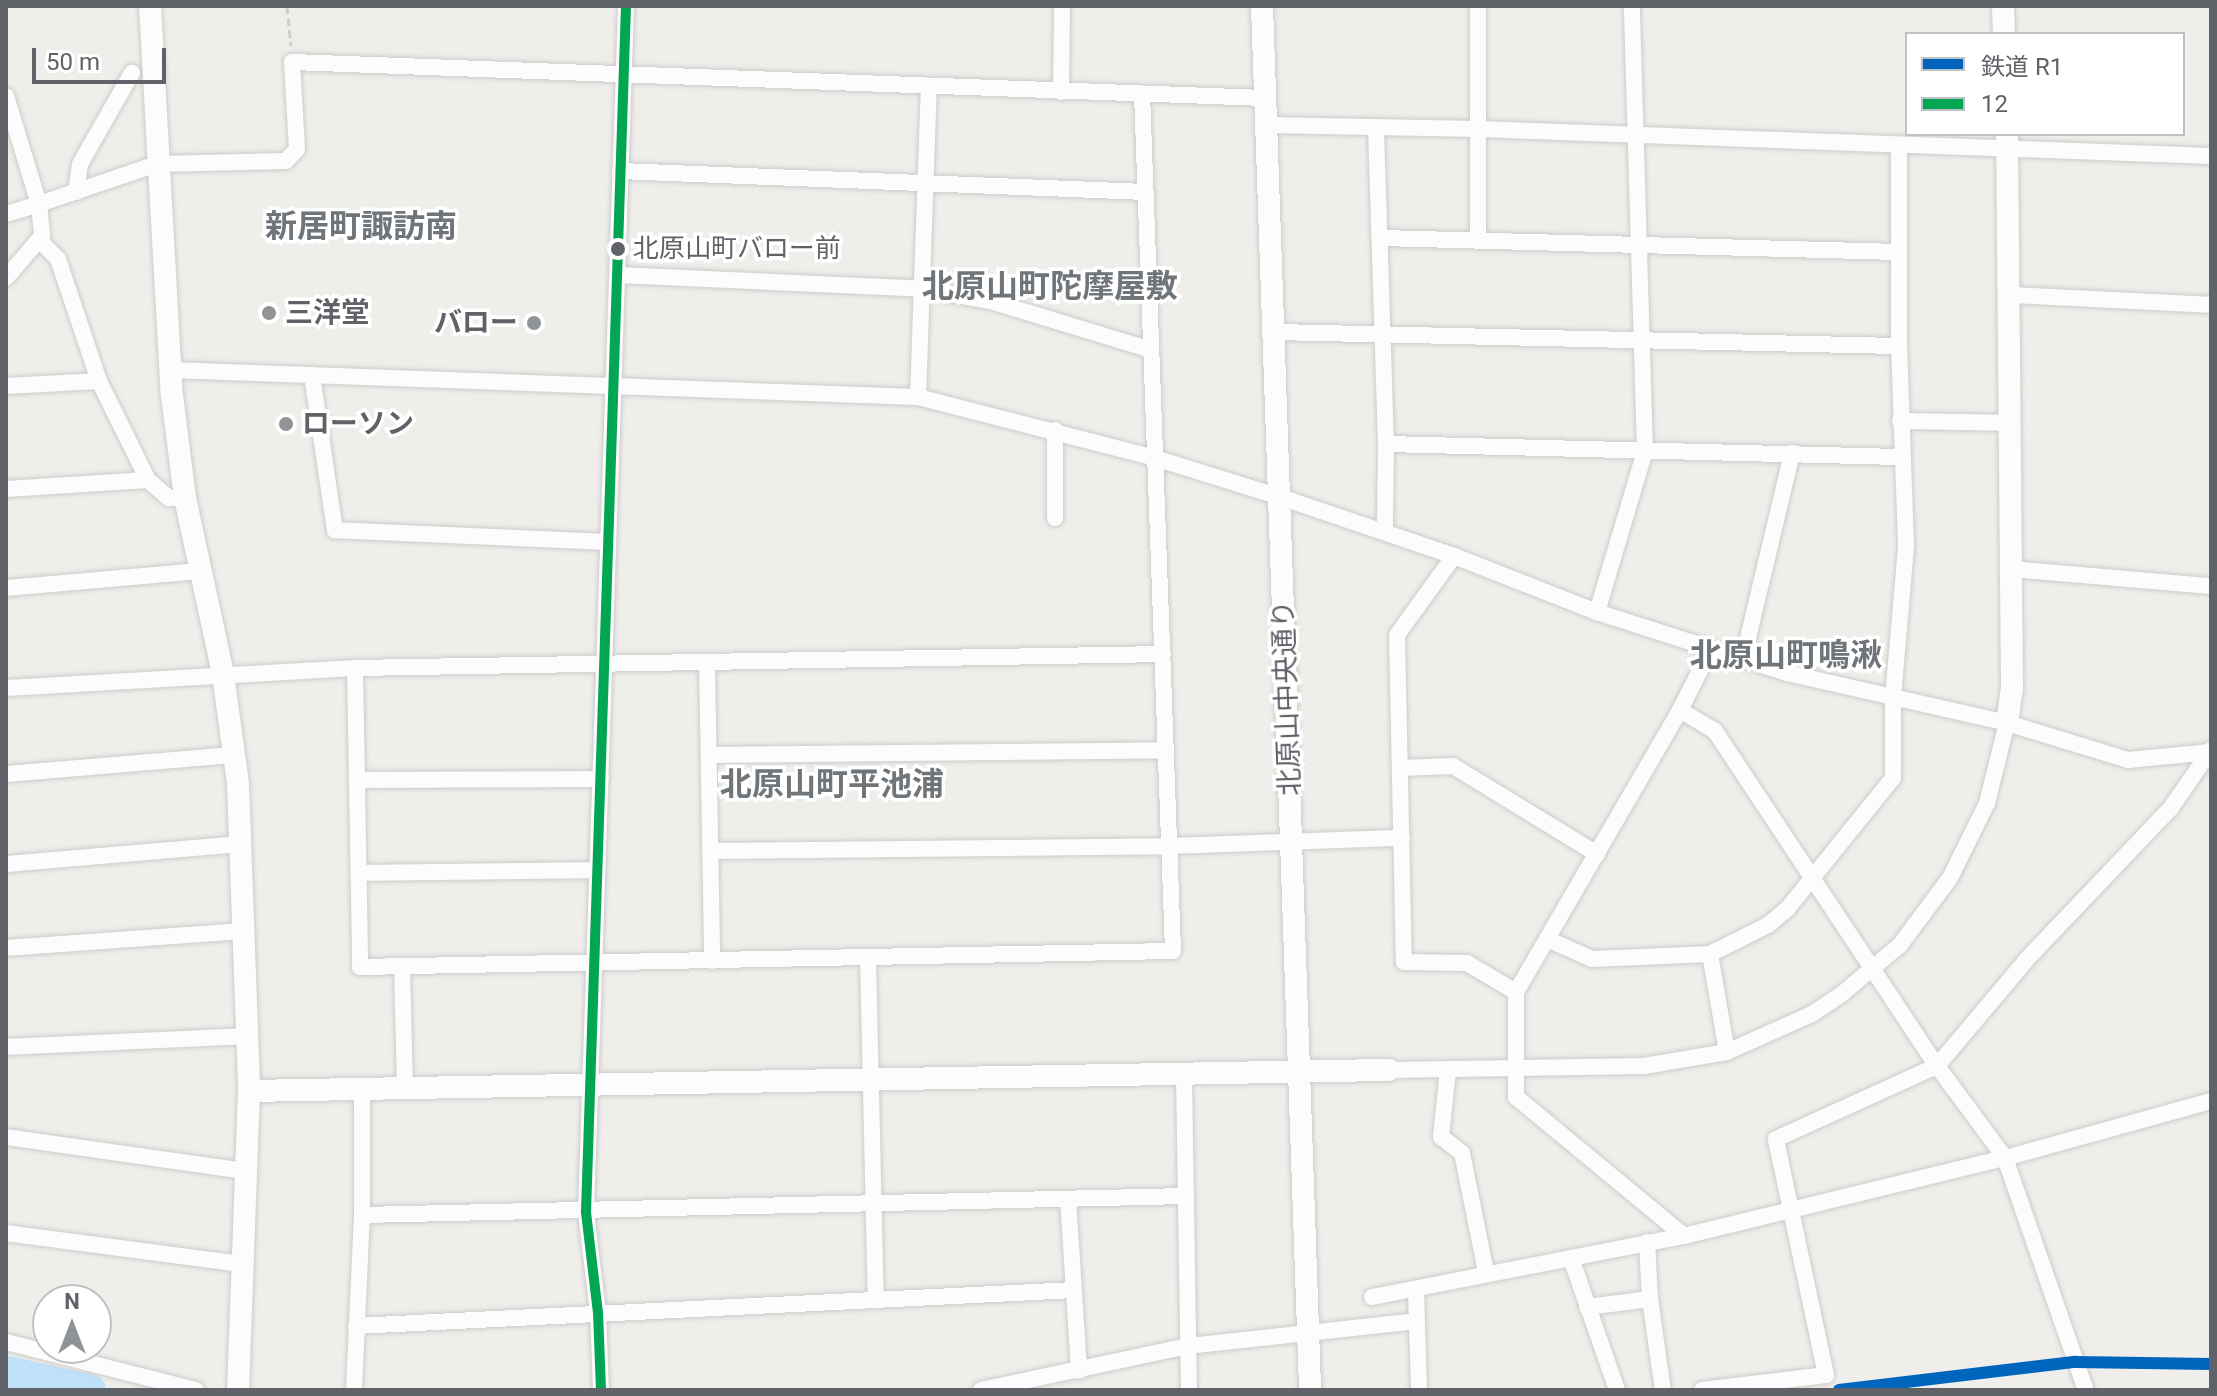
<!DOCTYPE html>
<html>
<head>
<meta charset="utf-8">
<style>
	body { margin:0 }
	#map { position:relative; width:2217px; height:1396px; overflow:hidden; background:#efeeea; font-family:Roboto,"Noto Sans JP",sans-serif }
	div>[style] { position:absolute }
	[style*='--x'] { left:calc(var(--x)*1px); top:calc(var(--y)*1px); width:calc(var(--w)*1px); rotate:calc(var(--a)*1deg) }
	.river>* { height:32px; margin:-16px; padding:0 16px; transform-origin:16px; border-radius:16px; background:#bfe0f9 }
	.path>* { height:3px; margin-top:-1.5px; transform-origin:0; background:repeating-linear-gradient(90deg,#cacfcc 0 8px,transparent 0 12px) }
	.roads { filter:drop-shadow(0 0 2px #cbcccc) drop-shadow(0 0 2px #cbcccc) }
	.street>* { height:16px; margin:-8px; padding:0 8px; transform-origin:8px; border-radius:8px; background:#fdfcfc }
	.secondary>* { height:22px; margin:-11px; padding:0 11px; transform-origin:11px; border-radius:11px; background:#fdfcfc }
	.bus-1>* { height:10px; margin:-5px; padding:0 5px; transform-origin:5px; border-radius:5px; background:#00a651 }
	.rail-1>* { height:12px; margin:-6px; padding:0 6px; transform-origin:6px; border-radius:6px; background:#0065bd }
	.dots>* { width:22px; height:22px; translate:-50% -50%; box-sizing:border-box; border:4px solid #fff; border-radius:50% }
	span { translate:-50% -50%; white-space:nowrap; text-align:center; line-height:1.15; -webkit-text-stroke:7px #fff; paint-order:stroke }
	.bus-label { font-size:26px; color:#5f6368 }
	.left { translate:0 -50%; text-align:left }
	.poi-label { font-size:28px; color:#5f6368; font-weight:700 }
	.right { translate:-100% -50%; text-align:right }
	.street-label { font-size:28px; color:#5f6368 }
	.quarter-label { font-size:32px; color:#70757a; font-weight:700 }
	.frame { position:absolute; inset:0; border:8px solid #5f6368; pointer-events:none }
	.legend { position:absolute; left:1905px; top:32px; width:280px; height:104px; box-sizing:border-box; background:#fff; border:2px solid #bfc1c3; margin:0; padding:10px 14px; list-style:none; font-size:24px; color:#5f6368 }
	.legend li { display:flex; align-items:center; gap:16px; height:40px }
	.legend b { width:40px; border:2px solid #bfc1c3 }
	.north { position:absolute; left:32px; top:1284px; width:80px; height:80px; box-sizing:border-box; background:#fff; border:2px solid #bfc1c3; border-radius:50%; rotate:0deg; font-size:22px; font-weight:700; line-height:32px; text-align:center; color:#5f6368 }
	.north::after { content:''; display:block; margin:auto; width:28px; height:36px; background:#919496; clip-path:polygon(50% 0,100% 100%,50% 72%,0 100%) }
	.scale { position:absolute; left:32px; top:48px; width:134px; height:36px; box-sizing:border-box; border:4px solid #5f6368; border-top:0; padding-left:10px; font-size:24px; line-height:28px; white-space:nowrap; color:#5f6368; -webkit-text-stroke:6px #fff; paint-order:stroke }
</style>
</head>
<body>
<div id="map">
	<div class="river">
		<i style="--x:6;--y:1372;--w:86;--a:12.1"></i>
	</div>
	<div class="path">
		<i style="--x:287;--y:6;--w:40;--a:84.3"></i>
	</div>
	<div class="roads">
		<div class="street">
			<i style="--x:1478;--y:6;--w:235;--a:90"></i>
			<i style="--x:1061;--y:92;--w:86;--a:-89.3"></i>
			<i style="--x:6;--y:96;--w:113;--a:73"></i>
			<i style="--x:39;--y:204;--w:34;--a:163"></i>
			<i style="--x:1266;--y:125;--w:214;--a:1.1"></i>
			<i style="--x:1480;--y:129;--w:731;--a:2.12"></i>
			<i style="--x:1376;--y:128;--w:316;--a:88.2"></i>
			<i style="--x:1386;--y:444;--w:88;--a:90.7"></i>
			<i style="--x:620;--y:171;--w:524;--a:2.29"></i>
			<i style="--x:76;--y:192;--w:28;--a:-82"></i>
			<i style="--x:80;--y:164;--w:105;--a:-60.3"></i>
			<i style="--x:1381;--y:238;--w:518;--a:1.55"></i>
			<i style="--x:39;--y:240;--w:27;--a:45"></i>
			<i style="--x:58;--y:259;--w:129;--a:71.4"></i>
			<i style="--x:99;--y:381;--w:110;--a:63.7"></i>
			<i style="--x:148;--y:480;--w:28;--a:41"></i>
			<i style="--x:169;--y:498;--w:16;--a:0"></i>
			<i style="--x:618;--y:275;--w:305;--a:2.6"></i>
			<i style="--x:923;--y:289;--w:68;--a:10.2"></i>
			<i style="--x:990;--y:301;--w:168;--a:16.9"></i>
			<i style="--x:6;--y:278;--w:55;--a:-49.4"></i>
			<i style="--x:42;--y:236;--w:32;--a:-95"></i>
			<i style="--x:39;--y:204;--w:125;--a:-18.7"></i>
			<i style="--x:157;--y:164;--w:129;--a:-1.3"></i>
			<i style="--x:286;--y:161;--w:16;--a:-47"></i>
			<i style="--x:297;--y:149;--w:87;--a:-93.3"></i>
			<i style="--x:292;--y:62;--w:973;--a:2.12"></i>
			<i style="--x:2010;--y:295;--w:201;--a:2.8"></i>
			<i style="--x:1275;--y:332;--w:624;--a:1.29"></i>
			<i style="--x:171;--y:370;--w:747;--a:2.07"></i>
			<i style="--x:918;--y:397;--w:245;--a:14.4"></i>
			<i style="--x:1155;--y:458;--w:131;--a:17.3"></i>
			<i style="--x:1280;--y:497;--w:184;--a:18.7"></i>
			<i style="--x:1454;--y:556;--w:154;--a:21.4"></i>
			<i style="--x:1597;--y:612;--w:200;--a:17.8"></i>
			<i style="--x:1787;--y:673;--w:226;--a:12.8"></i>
			<i style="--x:2007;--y:723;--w:127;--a:17"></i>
			<i style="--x:2128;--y:760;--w:83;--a:-5.5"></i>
			<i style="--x:312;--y:375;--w:157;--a:81.6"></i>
			<i style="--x:335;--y:530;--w:272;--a:2.5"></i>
			<i style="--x:6;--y:386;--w:93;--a:-3.1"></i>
			<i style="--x:918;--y:397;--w:310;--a:-88"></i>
			<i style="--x:1900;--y:421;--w:110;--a:1"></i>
			<i style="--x:1055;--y:430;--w:88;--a:90"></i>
			<i style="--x:1386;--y:444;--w:515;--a:1.45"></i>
			<i style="--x:6;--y:489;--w:142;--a:-3.6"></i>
			<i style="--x:1454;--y:556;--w:97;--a:125.8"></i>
			<i style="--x:1397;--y:635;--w:327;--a:88.8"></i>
			<i style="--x:1404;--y:962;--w:63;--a:0.9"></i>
			<i style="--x:1467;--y:963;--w:57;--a:30.6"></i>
			<i style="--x:1516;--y:992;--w:105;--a:90"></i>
			<i style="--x:1516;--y:1097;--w:218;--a:39.6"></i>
			<i style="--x:2011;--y:569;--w:201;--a:4.9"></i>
			<i style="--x:6;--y:588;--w:195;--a:-5"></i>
			<i style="--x:1597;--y:612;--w:168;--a:-73.4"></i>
			<i style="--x:1645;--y:451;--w:445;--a:-91.7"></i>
			<i style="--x:1743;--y:659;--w:212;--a:-76.6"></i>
			<i style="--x:707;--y:663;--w:298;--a:89"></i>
			<i style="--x:355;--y:668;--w:299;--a:89"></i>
			<i style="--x:360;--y:967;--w:813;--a:-1.13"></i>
			<i style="--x:1173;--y:951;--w:857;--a:-92.07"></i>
			<i style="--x:6;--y:688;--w:350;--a:-3.3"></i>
			<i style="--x:355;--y:668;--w:808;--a:-0.99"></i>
			<i style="--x:1680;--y:710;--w:41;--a:31"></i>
			<i style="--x:1715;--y:731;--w:402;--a:56.5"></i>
			<i style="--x:1937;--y:1066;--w:114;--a:53.5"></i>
			<i style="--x:2005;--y:1158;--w:246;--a:70.8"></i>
			<i style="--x:710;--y:755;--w:456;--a:-0.6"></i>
			<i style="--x:1400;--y:768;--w:53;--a:-2.2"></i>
			<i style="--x:1453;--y:766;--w:169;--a:31.4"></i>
			<i style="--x:6;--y:774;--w:229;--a:-4.8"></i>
			<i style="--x:358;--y:780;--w:243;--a:-0.2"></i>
			<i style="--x:712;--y:851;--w:457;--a:-0.6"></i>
			<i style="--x:1169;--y:846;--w:233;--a:-2"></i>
			<i style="--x:6;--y:864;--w:236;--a:-4.9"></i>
			<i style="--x:361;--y:873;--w:236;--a:-0.7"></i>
			<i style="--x:1547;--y:939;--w:49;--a:24"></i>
			<i style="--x:1592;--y:959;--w:118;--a:-2.4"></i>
			<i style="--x:1710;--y:954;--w:65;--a:-26.6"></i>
			<i style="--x:1768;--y:925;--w:26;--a:-40"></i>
			<i style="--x:1788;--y:908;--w:167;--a:-51.1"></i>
			<i style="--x:1893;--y:778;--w:80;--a:-90"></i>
			<i style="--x:1893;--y:698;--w:154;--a:-85.1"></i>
			<i style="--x:1906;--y:545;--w:199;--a:-92"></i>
			<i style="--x:1899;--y:346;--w:201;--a:-90"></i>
			<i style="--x:6;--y:948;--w:240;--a:-4.1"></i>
			<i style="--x:1710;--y:954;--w:99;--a:80.2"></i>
			<i style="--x:868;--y:958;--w:342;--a:88.7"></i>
			<i style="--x:402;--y:966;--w:122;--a:88.6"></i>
			<i style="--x:1516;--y:992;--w:326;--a:-59.8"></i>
			<i style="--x:1680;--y:710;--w:68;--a:-63.1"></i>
			<i style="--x:6;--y:1047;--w:242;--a:-2.6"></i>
			<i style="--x:1389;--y:1070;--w:255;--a:-0.9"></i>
			<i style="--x:1644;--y:1066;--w:84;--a:-9.6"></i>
			<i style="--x:1727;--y:1052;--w:93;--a:-24.1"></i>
			<i style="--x:1812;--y:1014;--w:37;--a:-34"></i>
			<i style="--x:1843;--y:993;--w:75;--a:-40.1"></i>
			<i style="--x:1900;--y:945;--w:84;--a:-53.3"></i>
			<i style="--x:1950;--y:878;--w:84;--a:-63.7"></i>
			<i style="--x:1987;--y:803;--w:82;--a:-76"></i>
			<i style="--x:1448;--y:1070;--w:67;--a:96"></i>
			<i style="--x:1441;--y:1137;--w:26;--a:37"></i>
			<i style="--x:1462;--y:1153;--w:121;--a:78.6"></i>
			<i style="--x:1184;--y:1075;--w:315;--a:89.1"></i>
			<i style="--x:6;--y:1137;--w:242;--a:8.1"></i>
			<i style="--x:1068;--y:1199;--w:172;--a:86.3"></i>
			<i style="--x:362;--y:1215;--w:823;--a:-1.32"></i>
			<i style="--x:6;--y:1233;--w:239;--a:7.5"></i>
			<i style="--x:1647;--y:1242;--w:57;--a:87"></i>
			<i style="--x:1650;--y:1299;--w:92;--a:81.9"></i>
			<i style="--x:1571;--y:1258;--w:140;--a:70.8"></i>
			<i style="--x:1416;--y:1289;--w:101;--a:88.3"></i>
			<i style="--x:1372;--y:1297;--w:318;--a:-11.1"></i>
			<i style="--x:1684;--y:1236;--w:330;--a:-13.7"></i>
			<i style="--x:2005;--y:1158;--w:214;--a:-15.5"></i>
			<i style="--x:1587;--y:1307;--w:64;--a:-7.2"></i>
			<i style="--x:356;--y:1326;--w:718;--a:-2.87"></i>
			<i style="--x:6;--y:1342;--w:196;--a:14.2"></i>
			<i style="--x:354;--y:1390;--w:175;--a:-87.4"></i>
			<i style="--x:362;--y:1215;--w:126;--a:-90"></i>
			<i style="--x:601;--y:1390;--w:77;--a:-92.2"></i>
			<i style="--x:598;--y:1313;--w:102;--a:-96.8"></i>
			<i style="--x:586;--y:1212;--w:1207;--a:-88.1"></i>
			<i style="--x:981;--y:1390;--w:212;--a:-12"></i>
			<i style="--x:1188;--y:1346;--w:230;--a:-6.2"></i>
			<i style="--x:1702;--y:1390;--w:125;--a:-6.9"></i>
			<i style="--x:1826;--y:1375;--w:241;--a:-102"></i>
			<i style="--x:1776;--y:1139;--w:177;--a:-24.4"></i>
			<i style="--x:1937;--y:1066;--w:140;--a:-49.9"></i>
			<i style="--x:2027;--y:959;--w:207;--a:-46.4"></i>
			<i style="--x:2170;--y:809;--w:72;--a:-55.2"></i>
		</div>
		<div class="secondary">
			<i style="--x:150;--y:6;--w:390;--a:86.8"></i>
			<i style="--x:172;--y:395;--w:104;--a:82.8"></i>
			<i style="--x:185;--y:498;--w:180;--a:77.8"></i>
			<i style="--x:223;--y:674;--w:111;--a:82.2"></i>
			<i style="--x:238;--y:784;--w:307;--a:87.9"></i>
			<i style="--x:249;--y:1091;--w:299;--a:92.1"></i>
			<i style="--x:1262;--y:6;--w:1385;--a:88.01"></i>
			<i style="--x:2003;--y:6;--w:28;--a:88"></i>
			<i style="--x:2007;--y:723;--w:37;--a:-82"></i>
			<i style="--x:2012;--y:686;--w:552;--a:-90.52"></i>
			<i style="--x:249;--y:1091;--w:1140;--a:-1.06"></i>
		</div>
	</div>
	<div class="bus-1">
		<i style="--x:601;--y:1390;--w:77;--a:-92.2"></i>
		<i style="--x:598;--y:1313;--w:102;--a:-96.8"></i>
		<i style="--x:586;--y:1212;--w:1207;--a:-88.1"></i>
	</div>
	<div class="rail-1">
		<i style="--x:1839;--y:1390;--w:238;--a:-6.8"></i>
		<i style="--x:2075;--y:1362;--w:136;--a:0.8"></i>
	</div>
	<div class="dots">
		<i style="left:618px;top:249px;background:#5f6368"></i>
		<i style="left:269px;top:313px;background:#919496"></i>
		<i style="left:534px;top:323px;background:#919496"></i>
		<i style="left:286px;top:424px;background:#919496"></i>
	</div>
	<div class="bus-label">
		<span class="left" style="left:633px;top:249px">北原山町バロー前</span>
	</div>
	<div class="poi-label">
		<span class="left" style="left:285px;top:313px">三洋堂</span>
		<span class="right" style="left:518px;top:323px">バロー</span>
		<span class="left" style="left:302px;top:424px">ローソン</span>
	</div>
	<div class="street-label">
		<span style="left:1287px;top:698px;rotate:-92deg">北原山中央通り</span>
	</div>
	<div class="quarter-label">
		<span style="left:361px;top:226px">新居町諏訪南</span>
		<span style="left:1050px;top:286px">北原山町陀摩屋敷</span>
		<span style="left:1786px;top:655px">北原山町鳴湫</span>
		<span style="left:832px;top:784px">北原山町平池浦</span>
	</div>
	<div class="frame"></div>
	<ul class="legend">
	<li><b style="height:10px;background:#0065bd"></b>鉄道 R1</li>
	<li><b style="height:10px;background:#00a651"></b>12</li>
	</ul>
	<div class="north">N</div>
	<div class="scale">50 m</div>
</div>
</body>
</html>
